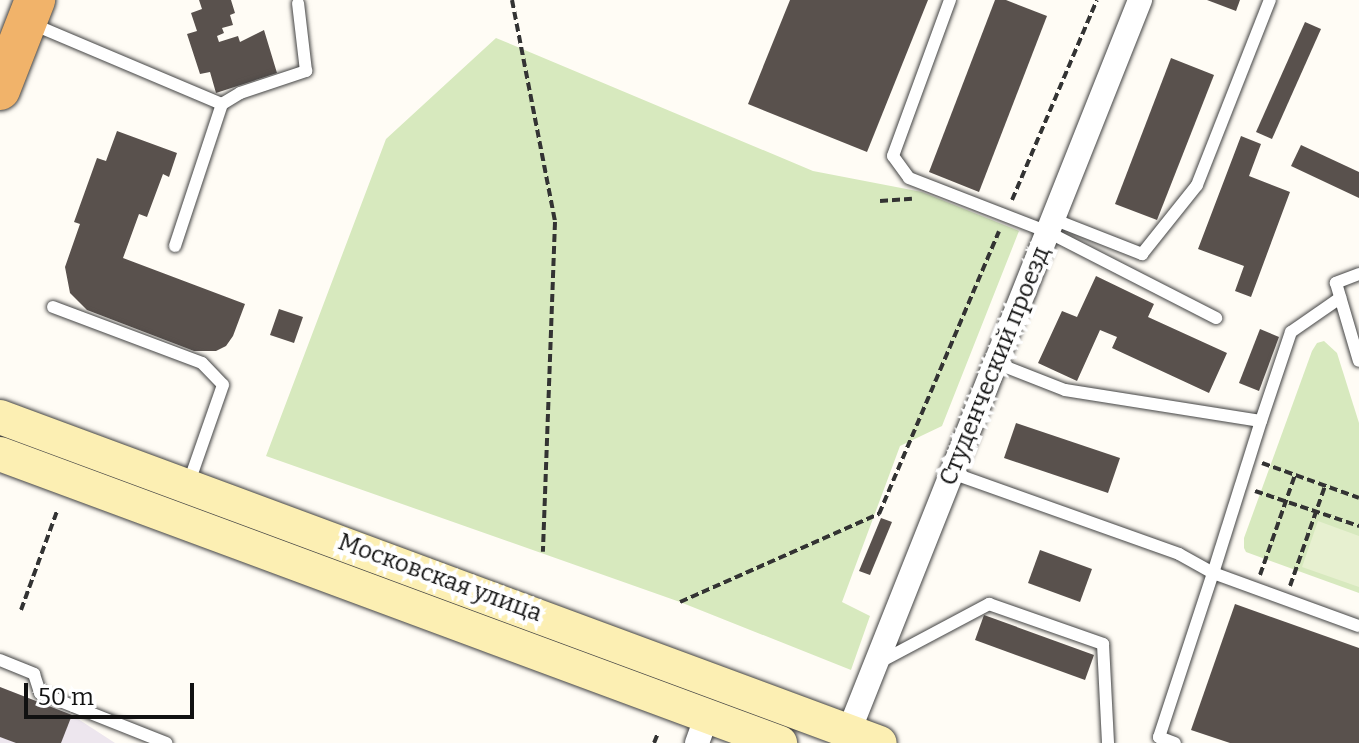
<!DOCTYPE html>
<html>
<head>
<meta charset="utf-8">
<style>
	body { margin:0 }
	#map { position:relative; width:1359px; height:743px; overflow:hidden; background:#fffcf5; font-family:Bitter,serif }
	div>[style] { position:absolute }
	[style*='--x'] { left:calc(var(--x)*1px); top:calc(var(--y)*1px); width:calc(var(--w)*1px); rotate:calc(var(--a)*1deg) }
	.industrial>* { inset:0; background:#ede6ee }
	.green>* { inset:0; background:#d7e9be }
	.pitch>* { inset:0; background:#e7f0d0 }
	.building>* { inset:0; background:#59514d }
	.path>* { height:4px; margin-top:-2px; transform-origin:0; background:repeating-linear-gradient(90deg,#333 0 8px,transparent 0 12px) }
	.roads { filter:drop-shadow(0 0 2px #444) drop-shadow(0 0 2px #444) }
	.service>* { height:12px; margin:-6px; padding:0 6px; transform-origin:6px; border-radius:6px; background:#fff }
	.minor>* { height:24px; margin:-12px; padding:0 12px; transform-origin:12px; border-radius:12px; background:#fff }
	.secondary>* { height:34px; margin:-17px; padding:0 17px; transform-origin:17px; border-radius:17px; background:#fcefb3 }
	.trunk>* { height:40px; margin:-20px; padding:0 20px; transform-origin:20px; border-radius:20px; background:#f1b36a }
	span { translate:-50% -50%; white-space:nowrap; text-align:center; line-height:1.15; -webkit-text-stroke:8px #fff; paint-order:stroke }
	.street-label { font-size:24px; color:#111 }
	.scale { position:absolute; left:24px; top:683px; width:170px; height:36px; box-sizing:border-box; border:4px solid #111; border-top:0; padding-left:10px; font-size:24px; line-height:28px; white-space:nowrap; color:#111; -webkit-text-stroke:6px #fff; paint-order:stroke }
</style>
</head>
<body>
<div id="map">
	<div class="industrial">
		<i style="clip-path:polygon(0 687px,72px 715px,115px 743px,0 743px)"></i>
	</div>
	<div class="green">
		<i style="clip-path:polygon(496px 38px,813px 171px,922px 192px,1019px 231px,942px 426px,900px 446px,842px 602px,870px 616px,851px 670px,680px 602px,266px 456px,386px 139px)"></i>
		<i style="clip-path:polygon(1324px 341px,1337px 353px,1359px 423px,1359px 593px,1246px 552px,1244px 548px,1244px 538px,1312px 351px,1317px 343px)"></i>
	</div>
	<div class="pitch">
		<i style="clip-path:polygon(1318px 521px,1359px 536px,1359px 587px,1302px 567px)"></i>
	</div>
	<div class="building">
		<i style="clip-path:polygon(199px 0,231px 0,235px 13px,230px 15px,233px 25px,222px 28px,224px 33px,217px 36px,219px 42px,238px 36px,240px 42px,264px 30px,277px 73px,216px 93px,210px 72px,200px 74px,187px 34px,197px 31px,191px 13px,202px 9px)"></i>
		<i style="clip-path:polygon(790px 0,928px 0,867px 152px,748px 104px)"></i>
		<i style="clip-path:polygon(995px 0,1006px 0,1047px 16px,979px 192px,929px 172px)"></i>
		<i style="clip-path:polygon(1207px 0,1240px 0,1236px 11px)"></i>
		<i style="clip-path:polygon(1305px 22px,1321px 29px,1272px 139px,1256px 132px)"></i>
		<i style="clip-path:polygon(1171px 58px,1214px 75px,1157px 220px,1115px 204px)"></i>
		<i style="clip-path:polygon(117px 131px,177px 153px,169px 177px,163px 174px,147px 217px,139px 214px,123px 258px,245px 304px,233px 336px,226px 346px,216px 351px,194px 351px,87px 310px,70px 293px,65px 267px,80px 224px,74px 222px,97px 158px,106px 161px)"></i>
		<i style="clip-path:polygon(1241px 136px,1261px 144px,1249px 176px,1290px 192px,1251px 297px,1235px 291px,1244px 266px,1198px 249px)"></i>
		<i style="clip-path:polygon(1301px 145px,1359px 172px,1359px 198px,1291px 166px)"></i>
		<i style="clip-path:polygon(1096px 276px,1154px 304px,1148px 317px,1227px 353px,1209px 393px,1112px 348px,1117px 337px,1100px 330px,1077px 381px,1038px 363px,1062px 311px,1077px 317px)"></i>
		<i style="clip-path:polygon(279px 309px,303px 317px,294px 343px,270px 335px)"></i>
		<i style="clip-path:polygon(1260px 329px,1279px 337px,1259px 391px,1239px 383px)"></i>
		<i style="clip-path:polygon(1016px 423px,1120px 458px,1108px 493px,1004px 458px)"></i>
		<i style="clip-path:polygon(881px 518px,892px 522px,870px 575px,859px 571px)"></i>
		<i style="clip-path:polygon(1040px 550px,1092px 569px,1080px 602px,1028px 583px)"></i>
		<i style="clip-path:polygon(1235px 604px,1359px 648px,1359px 743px,1230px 743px,1191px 730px)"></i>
		<i style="clip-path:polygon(984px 615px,1094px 655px,1085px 680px,975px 640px)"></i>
		<i style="clip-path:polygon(0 687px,72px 715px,61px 743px,16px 743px,0 737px)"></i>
	</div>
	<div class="path">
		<i style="--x:512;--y:0;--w:226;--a:79"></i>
		<i style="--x:555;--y:222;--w:330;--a:92.1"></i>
		<i style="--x:1012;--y:200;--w:217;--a:-67"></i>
		<i style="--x:880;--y:201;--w:32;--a:-4"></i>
		<i style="--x:1262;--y:463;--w:103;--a:19.8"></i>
		<i style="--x:1255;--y:491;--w:110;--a:18.6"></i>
		<i style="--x:1260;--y:575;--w:106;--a:-70.7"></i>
		<i style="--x:1290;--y:586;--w:106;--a:-70.7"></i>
		<i style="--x:680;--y:602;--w:218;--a:-23.9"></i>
		<i style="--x:879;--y:514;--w:307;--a:-67"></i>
		<i style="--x:21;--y:610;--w:105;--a:-70"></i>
		<i style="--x:654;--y:743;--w:11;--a:-68"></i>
	</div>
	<div class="roads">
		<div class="service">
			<i style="--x:950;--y:0;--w:166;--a:110.1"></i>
			<i style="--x:893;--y:156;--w:27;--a:54"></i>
			<i style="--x:909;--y:178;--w:149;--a:21.2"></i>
			<i style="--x:1048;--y:232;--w:189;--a:27.1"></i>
			<i style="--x:30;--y:23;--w:208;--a:22.9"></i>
			<i style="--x:222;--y:104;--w:21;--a:-31"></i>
			<i style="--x:240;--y:93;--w:70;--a:-18.4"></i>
			<i style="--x:306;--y:71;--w:68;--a:-96.7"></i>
			<i style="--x:1053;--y:219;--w:96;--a:21.5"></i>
			<i style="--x:1142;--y:254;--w:88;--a:-51.4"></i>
			<i style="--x:1197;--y:185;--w:199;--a:-68.5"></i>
			<i style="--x:175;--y:246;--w:150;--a:-71.7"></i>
			<i style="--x:1359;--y:274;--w:25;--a:159"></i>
			<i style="--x:1336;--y:283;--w:81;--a:73.6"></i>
			<i style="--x:53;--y:307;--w:159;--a:20.6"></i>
			<i style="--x:202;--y:363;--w:30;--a:46"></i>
			<i style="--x:223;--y:385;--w:106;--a:109.3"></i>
			<i style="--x:996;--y:363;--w:74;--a:21.4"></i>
			<i style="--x:1065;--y:390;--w:198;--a:9"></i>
			<i style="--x:1261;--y:421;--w:94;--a:-71.4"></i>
			<i style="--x:1291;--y:332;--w:60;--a:-34.8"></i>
			<i style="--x:1261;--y:421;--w:159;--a:107.5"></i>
			<i style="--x:1213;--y:573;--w:155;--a:20"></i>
			<i style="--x:952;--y:473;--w:241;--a:19.6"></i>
			<i style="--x:1179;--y:554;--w:39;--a:29"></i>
			<i style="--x:1213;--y:573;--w:173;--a:108.2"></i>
			<i style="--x:1159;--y:737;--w:17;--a:21"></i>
			<i style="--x:0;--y:660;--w:37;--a:22"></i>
			<i style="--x:34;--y:674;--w:20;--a:72"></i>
			<i style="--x:40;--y:693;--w:136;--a:21.6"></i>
			<i style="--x:878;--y:663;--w:126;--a:-28"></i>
			<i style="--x:989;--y:604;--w:121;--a:19.3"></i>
			<i style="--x:1103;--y:644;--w:99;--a:87.1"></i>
		</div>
		<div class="minor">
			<i style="--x:849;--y:731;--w:787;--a:-68.29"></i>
			<i style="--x:697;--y:743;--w:29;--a:-70"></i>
		</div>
		<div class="secondary">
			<i style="--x:0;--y:417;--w:938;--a:20.33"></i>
			<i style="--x:0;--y:454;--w:832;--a:20.33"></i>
		</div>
		<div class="trunk">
			<i style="--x:0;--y:90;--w:97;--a:-68.7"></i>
		</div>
	</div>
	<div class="street-label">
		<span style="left:995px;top:366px;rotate:-68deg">Студенческий проезд</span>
		<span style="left:440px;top:578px;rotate:20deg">Московская улица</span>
	</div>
	<div class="scale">50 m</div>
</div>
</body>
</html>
